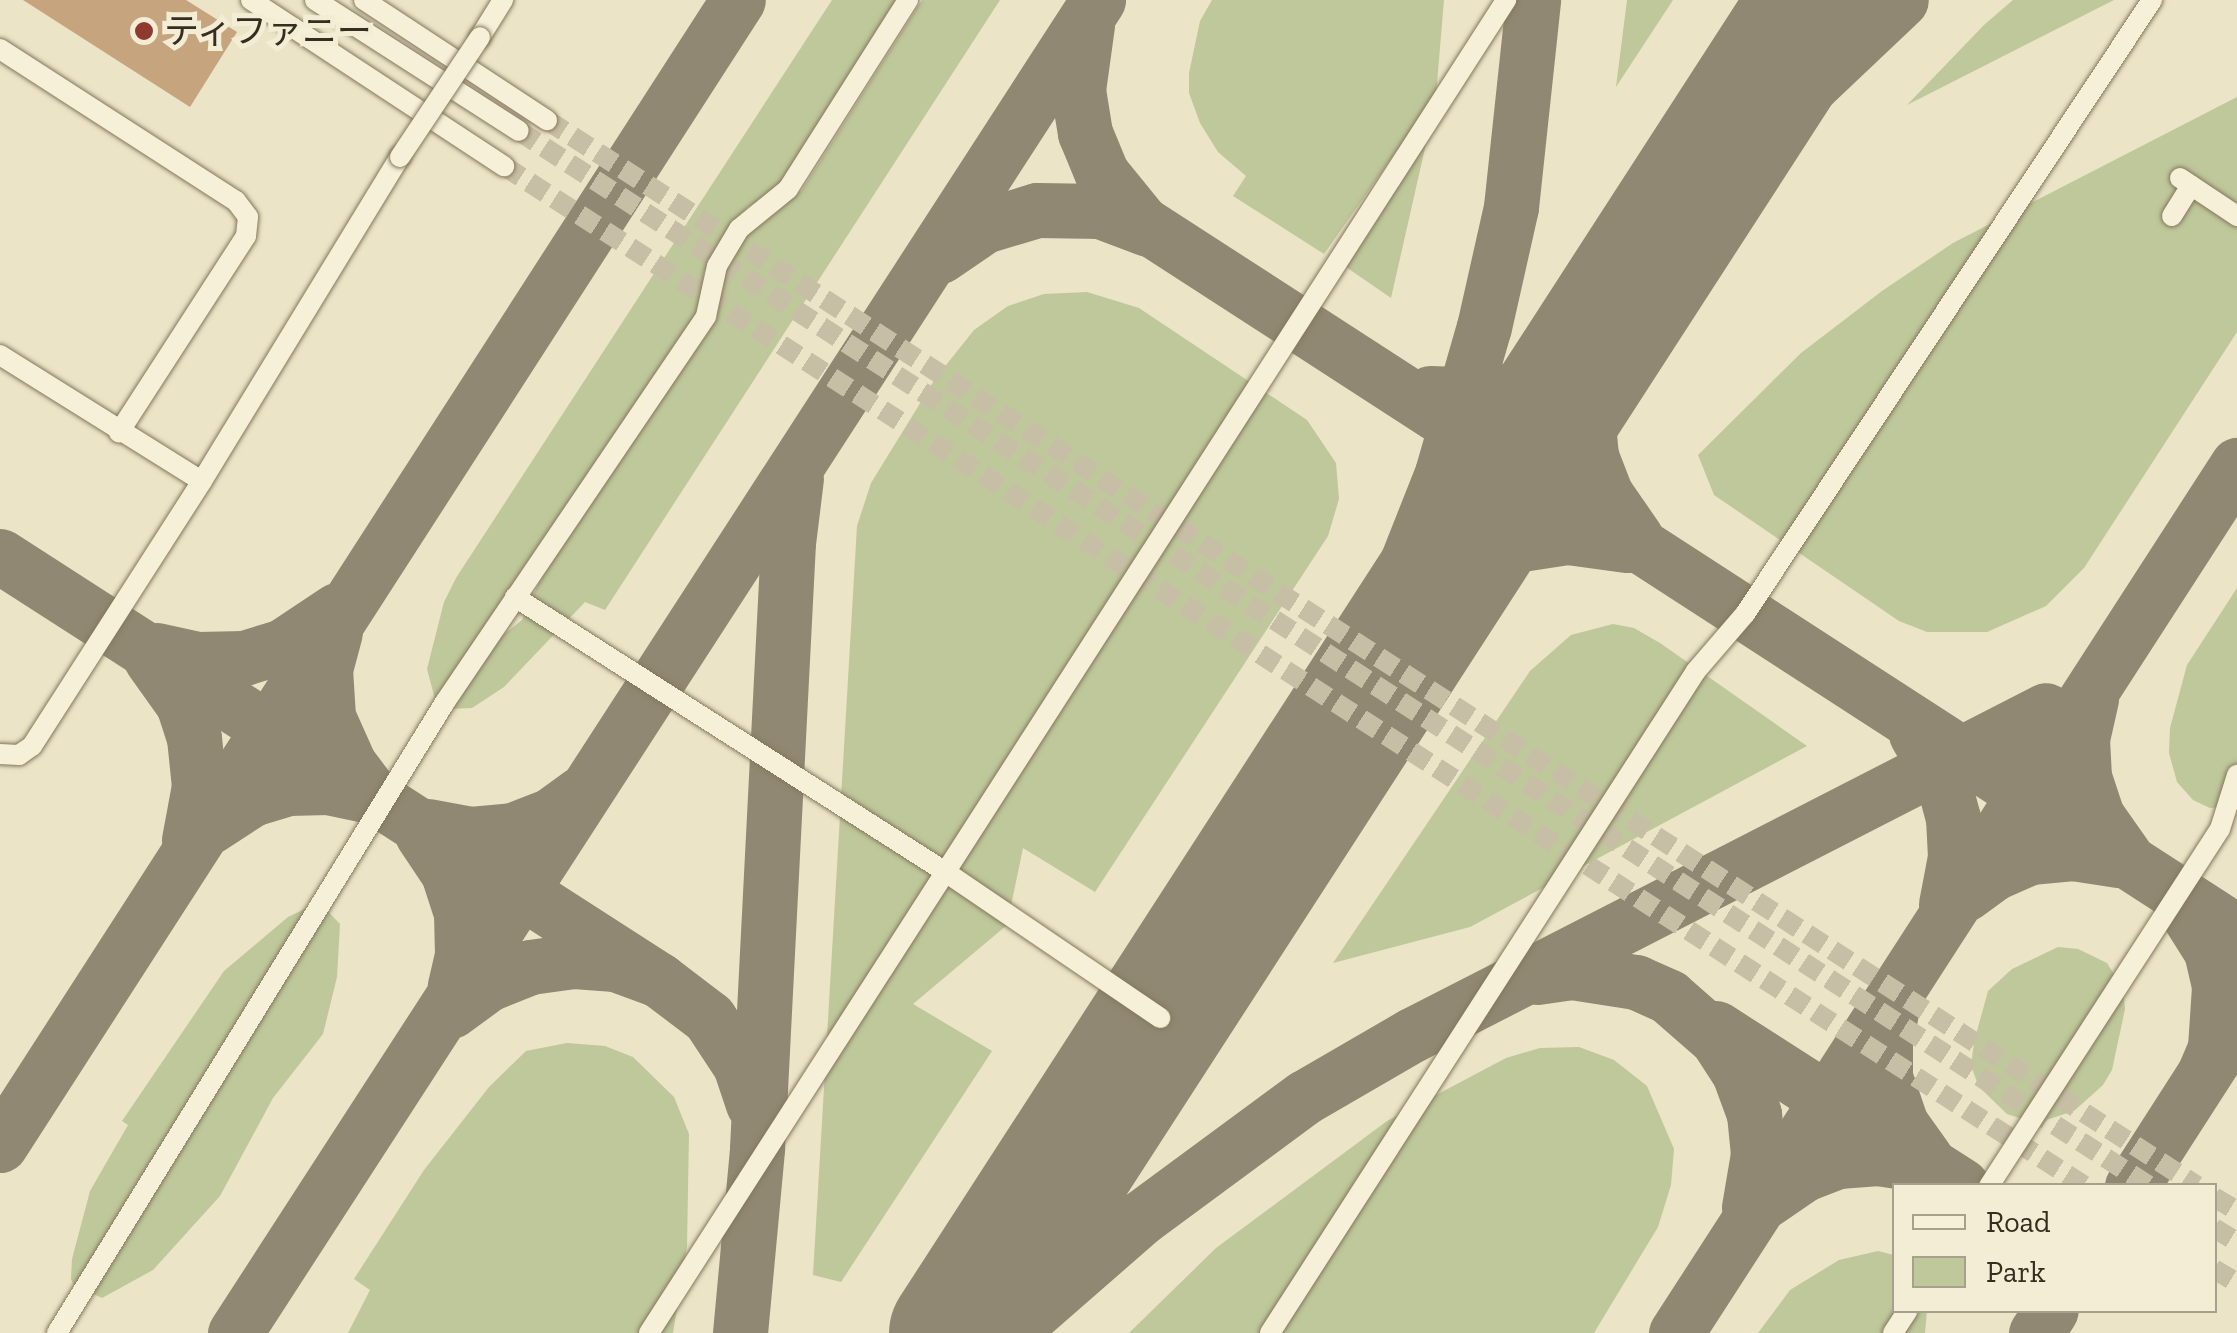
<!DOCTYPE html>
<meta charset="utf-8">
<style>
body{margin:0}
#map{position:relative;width:2237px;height:1333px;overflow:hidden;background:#ebe4c6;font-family:"Zilla Slab","Noto Sans JP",serif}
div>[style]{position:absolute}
.green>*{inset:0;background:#bec89a}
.taxiway>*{height:55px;margin:-27.5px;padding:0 27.5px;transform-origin:27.5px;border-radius:27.5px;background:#908872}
.runway>*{height:135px;margin:-67.5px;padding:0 67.5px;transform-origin:67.5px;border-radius:67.5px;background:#908872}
.building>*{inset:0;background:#c6a47e}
.minor-tunnel>*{height:20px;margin-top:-10px;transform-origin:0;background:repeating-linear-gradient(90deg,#c7bfa5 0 20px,transparent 0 30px)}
.roads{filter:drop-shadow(0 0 2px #85765d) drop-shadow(0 0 2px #85765d)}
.minor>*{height:20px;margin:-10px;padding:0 10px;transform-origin:10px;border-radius:10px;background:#f6f0d8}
.bridges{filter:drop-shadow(0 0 2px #85765d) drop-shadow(0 0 2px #85765d)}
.minor-bridge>*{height:20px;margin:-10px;padding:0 10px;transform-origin:10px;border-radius:10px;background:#f6f0d8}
.dots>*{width:28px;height:28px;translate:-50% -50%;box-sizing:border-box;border:5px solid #f3edd5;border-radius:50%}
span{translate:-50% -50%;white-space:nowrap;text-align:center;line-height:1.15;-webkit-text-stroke:10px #f3edd5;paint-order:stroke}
.poi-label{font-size:35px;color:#362d1f}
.left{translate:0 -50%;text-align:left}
.legend{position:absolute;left:1892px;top:1183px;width:325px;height:130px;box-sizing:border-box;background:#f3edd5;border:2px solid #a7a08c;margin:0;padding:12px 18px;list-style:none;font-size:30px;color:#362d1f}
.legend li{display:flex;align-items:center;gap:20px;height:50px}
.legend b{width:50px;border:2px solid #a7a08c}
</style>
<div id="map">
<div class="green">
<div style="clip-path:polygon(832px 0,900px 0,780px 187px,748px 207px,730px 225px,704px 272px,698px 316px,436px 703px,427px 669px,444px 602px,456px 578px)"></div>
<div style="clip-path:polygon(922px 0,1000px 0,605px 610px,585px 602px,504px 687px,472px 708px,448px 709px,489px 646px,522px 620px,554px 550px,717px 316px,716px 303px,729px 262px,757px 222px,777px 212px,802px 190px)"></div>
<div style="clip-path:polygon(1212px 0,1444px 0,1436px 95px,1324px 254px,1233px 196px,1246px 176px,1218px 152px,1200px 123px,1189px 93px,1189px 73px,1200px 21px)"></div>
<div style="clip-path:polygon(1627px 0,1673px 0,1616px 87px)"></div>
<div style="clip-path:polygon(2013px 0,2114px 0,1907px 105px,1984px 25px)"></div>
<div style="clip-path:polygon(2237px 97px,2237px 332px,2084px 568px,2046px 606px,1987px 632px,1927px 632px,1899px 621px,1714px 495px,1698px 455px,1801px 353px,1882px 291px,1953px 243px)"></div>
<div style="clip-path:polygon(1428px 135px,1391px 298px,1346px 267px)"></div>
<div style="clip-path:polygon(1087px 292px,1139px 308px,1307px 420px,1336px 463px,1339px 499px,1328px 536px,1095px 892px,1023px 848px,1007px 925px,913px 1004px,992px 1051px,841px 1282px,813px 1275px,857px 526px,871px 483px,935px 379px,974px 330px,1008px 306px,1044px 294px)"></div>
<div style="clip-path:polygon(2237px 588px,2237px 806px,2210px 808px,2193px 800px,2177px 782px,2169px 753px,2170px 728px,2187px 665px)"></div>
<div style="clip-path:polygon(1613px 624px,1634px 628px,1660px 643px,1807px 746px,1470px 927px,1333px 963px,1530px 671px,1571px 635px)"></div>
<div style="clip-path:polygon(319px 902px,340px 924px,337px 977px,323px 1034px,273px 1098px,220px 1196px,153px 1270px,102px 1298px,85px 1290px,77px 1292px,71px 1279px,72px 1259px,90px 1191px,128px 1125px,122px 1121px,224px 971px,288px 917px)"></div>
<div style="clip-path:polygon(2058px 947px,2078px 949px,2107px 963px,2123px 989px,2125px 1009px,2112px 1070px,2103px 1085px,2074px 1111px,2043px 1121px,2025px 1120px,2007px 1114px,1979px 1087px,1971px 1066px,1974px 1042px,1988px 991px,2012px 969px)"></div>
<div style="clip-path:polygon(567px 1043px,605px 1046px,633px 1057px,674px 1097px,689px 1134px,687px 1246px,673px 1333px,348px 1333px,370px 1290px,354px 1279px,424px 1170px,489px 1087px,526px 1051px)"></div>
<div style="clip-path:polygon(1579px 1047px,1614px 1060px,1647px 1086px,1674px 1149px,1671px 1185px,1658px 1227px,1594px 1333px,1129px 1333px,1216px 1248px,1387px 1121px,1506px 1058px,1540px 1048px)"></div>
<div style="clip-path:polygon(1878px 1251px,1894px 1255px,1894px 1310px,1927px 1311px,1925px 1333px,1758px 1333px,1790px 1290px,1839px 1260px)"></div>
</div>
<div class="taxiway">
<div style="left:1087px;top:25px;width:66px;rotate:97.9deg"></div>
<div style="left:1078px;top:90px;width:44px;rotate:80.8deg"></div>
<div style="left:1085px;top:133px;width:44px;rotate:67.5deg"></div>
<div style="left:1102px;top:174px;width:63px;rotate:50.8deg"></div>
<div style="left:1142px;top:223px;width:1304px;rotate:32.92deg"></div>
<div style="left:1748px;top:109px;width:123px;rotate:-62.8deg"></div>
<div style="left:940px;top:256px;width:53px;rotate:-34.3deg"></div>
<div style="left:984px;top:226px;width:55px;rotate:-16.8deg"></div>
<div style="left:1037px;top:210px;width:63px;rotate:0.9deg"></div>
<div style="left:1100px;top:211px;width:51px;rotate:20.6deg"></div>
<div style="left:1595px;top:353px;width:63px;rotate:97.4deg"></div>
<div style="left:1587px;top:415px;width:41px;rotate:84.4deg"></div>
<div style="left:1591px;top:456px;width:40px;rotate:69deg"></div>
<div style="left:1605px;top:493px;width:55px;rotate:55.4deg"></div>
<div style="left:1430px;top:393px;width:55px;rotate:2.1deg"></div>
<div style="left:1485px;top:395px;width:37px;rotate:-11deg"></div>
<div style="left:1521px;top:388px;width:41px;rotate:-27.8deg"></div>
<div style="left:1557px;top:369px;width:36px;rotate:-39deg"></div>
<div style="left:1555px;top:406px;width:270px;rotate:-53.4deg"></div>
<div style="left:1716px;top:189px;width:135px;rotate:-47.7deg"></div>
<div style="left:1807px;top:89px;width:129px;rotate:-43.4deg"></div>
<div style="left:0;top:556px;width:784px;rotate:32.76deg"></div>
<div style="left:1432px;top:598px;width:65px;rotate:-38.1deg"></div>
<div style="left:1483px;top:558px;width:29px;rotate:-25deg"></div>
<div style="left:1509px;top:546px;width:60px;rotate:-8.7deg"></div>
<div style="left:1568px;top:537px;width:59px;rotate:7.9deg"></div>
<div style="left:335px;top:632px;width:38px;rotate:105deg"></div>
<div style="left:325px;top:669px;width:48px;rotate:86.4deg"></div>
<div style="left:328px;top:717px;width:51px;rotate:65.9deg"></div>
<div style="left:349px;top:764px;width:31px;rotate:53deg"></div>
<div style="left:157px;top:650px;width:42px;rotate:12.4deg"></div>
<div style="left:198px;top:659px;width:46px;rotate:-1.2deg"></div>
<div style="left:244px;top:658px;width:41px;rotate:-17.1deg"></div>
<div style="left:283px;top:646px;width:65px;rotate:-33.7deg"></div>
<div style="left:151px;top:659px;width:55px;rotate:54.6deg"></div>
<div style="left:183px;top:704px;width:36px;rotate:72deg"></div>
<div style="left:194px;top:738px;width:48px;rotate:84.1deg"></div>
<div style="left:199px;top:786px;width:55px;rotate:100.5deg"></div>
<div style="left:2091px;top:699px;width:41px;rotate:102.7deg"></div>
<div style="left:2082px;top:739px;width:38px;rotate:87deg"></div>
<div style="left:2084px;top:777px;width:41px;rotate:71.6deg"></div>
<div style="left:2097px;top:816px;width:49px;rotate:55deg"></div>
<div style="left:1916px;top:734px;width:54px;rotate:60.1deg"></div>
<div style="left:1943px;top:781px;width:38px;rotate:75deg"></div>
<div style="left:1953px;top:818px;width:39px;rotate:87deg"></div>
<div style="left:1955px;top:857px;width:48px;rotate:100.8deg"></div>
<div style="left:428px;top:826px;width:44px;rotate:10.5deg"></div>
<div style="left:471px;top:834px;width:42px;rotate:-5.4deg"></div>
<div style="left:513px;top:830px;width:41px;rotate:-21.5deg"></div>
<div style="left:551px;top:815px;width:37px;rotate:-36deg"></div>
<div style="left:209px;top:827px;width:51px;rotate:-33.1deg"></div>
<div style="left:252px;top:799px;width:38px;rotate:-17deg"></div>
<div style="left:288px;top:788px;width:40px;rotate:-1.4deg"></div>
<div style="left:328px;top:787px;width:34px;rotate:12deg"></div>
<div style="left:422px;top:834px;width:47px;rotate:56.3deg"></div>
<div style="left:448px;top:873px;width:42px;rotate:72deg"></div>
<div style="left:461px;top:913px;width:42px;rotate:88.6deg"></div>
<div style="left:462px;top:955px;width:32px;rotate:103deg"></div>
<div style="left:1265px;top:856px;width:243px;rotate:-62.8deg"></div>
<div style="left:1376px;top:640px;width:180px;rotate:-68.4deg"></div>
<div style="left:1442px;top:473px;width:152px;rotate:-74deg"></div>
<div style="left:1484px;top:327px;width:123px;rotate:-77.3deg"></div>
<div style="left:1511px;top:207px;width:208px;rotate:-83.9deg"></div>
<div style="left:1965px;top:894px;width:36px;rotate:-36deg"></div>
<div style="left:1994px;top:873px;width:39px;rotate:-24deg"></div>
<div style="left:2030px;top:857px;width:43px;rotate:-5.3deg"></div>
<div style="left:2073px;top:853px;width:46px;rotate:8.8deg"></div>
<div style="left:2177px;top:897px;width:64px;rotate:57.8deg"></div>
<div style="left:2211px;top:951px;width:37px;rotate:77deg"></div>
<div style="left:2219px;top:987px;width:61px;rotate:93.8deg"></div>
<div style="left:2215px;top:1048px;width:25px;rotate:113deg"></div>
<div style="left:1537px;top:977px;width:35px;rotate:-8deg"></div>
<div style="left:1572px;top:972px;width:65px;rotate:8.9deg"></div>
<div style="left:1636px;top:982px;width:36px;rotate:24deg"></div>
<div style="left:1669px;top:997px;width:64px;rotate:41.2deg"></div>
<div style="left:1717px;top:1039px;width:40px;rotate:57.1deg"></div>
<div style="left:1739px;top:1073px;width:44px;rotate:69.9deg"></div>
<div style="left:1754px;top:1114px;width:40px;rotate:84.3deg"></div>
<div style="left:1758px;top:1154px;width:54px;rotate:99.6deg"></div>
<div style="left:1892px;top:1007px;width:36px;rotate:101deg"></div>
<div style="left:1885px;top:1042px;width:35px;rotate:90deg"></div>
<div style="left:1885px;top:1077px;width:50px;rotate:71.2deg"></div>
<div style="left:1901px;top:1124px;width:43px;rotate:54.5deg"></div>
<div style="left:451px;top:1011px;width:46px;rotate:-36.1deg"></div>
<div style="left:488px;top:984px;width:45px;rotate:-22deg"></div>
<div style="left:530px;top:967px;width:44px;rotate:-7.8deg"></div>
<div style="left:574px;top:961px;width:41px;rotate:4.2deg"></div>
<div style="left:615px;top:964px;width:47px;rotate:20deg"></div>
<div style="left:659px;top:980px;width:63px;rotate:37.2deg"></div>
<div style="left:709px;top:1018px;width:56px;rotate:56.6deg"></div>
<div style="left:740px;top:1065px;width:41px;rotate:71.6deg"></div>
<div style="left:1716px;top:1028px;width:292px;rotate:32.7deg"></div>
<div style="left:0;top:1145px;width:1362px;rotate:-57.2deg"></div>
<div style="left:2132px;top:1186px;width:172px;rotate:-57.3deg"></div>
<div style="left:1766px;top:1200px;width:46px;rotate:-34.4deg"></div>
<div style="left:1804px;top:1174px;width:36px;rotate:-21deg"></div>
<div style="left:1838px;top:1161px;width:40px;rotate:-4.3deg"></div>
<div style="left:1878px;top:1158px;width:46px;rotate:8.8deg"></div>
<div style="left:235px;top:1333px;width:1588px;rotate:-57.08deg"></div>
<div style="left:740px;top:1333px;width:186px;rotate:-84.7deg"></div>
<div style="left:757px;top:1148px;width:606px;rotate:-87.07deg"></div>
<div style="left:788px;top:543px;width:65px;rotate:-83deg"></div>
<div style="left:1009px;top:1333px;width:176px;rotate:-41.1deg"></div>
<div style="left:1142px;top:1217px;width:202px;rotate:-36.4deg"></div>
<div style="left:1305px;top:1097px;width:124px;rotate:-30.1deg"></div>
<div style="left:1412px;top:1035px;width:712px;rotate:-27.14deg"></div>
<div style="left:1676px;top:1333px;width:1034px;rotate:-57.12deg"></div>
<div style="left:2036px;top:1333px;width:27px;rotate:-57deg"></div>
</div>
<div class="runway">
<div style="left:956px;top:1333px;width:1587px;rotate:-57.11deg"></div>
</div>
<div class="building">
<div style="clip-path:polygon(23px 0,186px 0,237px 32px,190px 107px)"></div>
</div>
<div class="minor-tunnel">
<div style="left:547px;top:120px;width:1964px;rotate:32.86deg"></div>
<div style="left:519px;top:131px;width:1942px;rotate:32.91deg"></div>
<div style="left:504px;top:166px;width:1881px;rotate:32.83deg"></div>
<div style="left:2214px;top:1197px;width:27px;rotate:31deg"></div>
<div style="left:2214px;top:1228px;width:27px;rotate:31deg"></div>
<div style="left:2214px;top:1269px;width:27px;rotate:31deg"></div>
</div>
<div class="roads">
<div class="minor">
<div style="left:251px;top:0;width:303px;rotate:33.3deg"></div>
<div style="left:315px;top:0;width:242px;rotate:32.7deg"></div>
<div style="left:364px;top:0;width:219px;rotate:33.3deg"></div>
<div style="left:480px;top:37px;width:44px;rotate:-58.1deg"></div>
<div style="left:0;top:49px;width:281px;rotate:32.8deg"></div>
<div style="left:236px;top:201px;width:20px;rotate:53deg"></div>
<div style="left:248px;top:217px;width:19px;rotate:96deg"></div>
<div style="left:246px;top:236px;width:234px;rotate:122.9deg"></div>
<div style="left:2180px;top:178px;width:69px;rotate:33.7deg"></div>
<div style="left:2172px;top:216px;width:36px;rotate:-58deg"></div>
<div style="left:0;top:355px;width:238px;rotate:32deg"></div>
<div style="left:515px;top:597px;width:513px;rotate:32.57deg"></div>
<div style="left:947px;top:873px;width:258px;rotate:34.2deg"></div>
<div style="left:0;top:754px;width:19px;rotate:3deg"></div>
<div style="left:19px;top:755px;width:16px;rotate:-35deg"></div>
<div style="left:32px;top:746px;width:315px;rotate:-57.3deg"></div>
<div style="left:202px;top:481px;width:380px;rotate:-58.6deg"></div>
<div style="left:1989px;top:1186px;width:425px;rotate:-57.1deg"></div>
<div style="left:2220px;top:829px;width:57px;rotate:-72.5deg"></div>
<div style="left:57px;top:1333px;width:741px;rotate:-58.41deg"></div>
<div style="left:445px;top:702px;width:466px;rotate:-55.9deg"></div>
<div style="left:706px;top:316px;width:51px;rotate:-77.6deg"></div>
<div style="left:717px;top:266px;width:43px;rotate:-59.3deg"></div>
<div style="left:739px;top:229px;width:63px;rotate:-39.2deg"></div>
<div style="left:788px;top:189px;width:224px;rotate:-57.6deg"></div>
<div style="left:649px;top:1333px;width:1585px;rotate:-57.26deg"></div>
<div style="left:1270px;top:1333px;width:787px;rotate:-57.24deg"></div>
<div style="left:1696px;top:671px;width:75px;rotate:-49.3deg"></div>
<div style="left:1745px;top:614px;width:737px;rotate:-56.46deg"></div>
<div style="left:1893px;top:1333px;width:27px;rotate:-57deg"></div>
</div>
</div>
<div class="bridges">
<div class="minor-bridge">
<div style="left:400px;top:157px;width:144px;rotate:-56.3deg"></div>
</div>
</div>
<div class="dots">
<div style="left:144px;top:31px;background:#8f3a31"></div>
</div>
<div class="poi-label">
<span class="left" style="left:164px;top:31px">ティファニー</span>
</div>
<ul class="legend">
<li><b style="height:12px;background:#f6f0d8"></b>Road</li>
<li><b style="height:28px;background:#bec89a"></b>Park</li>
</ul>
</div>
